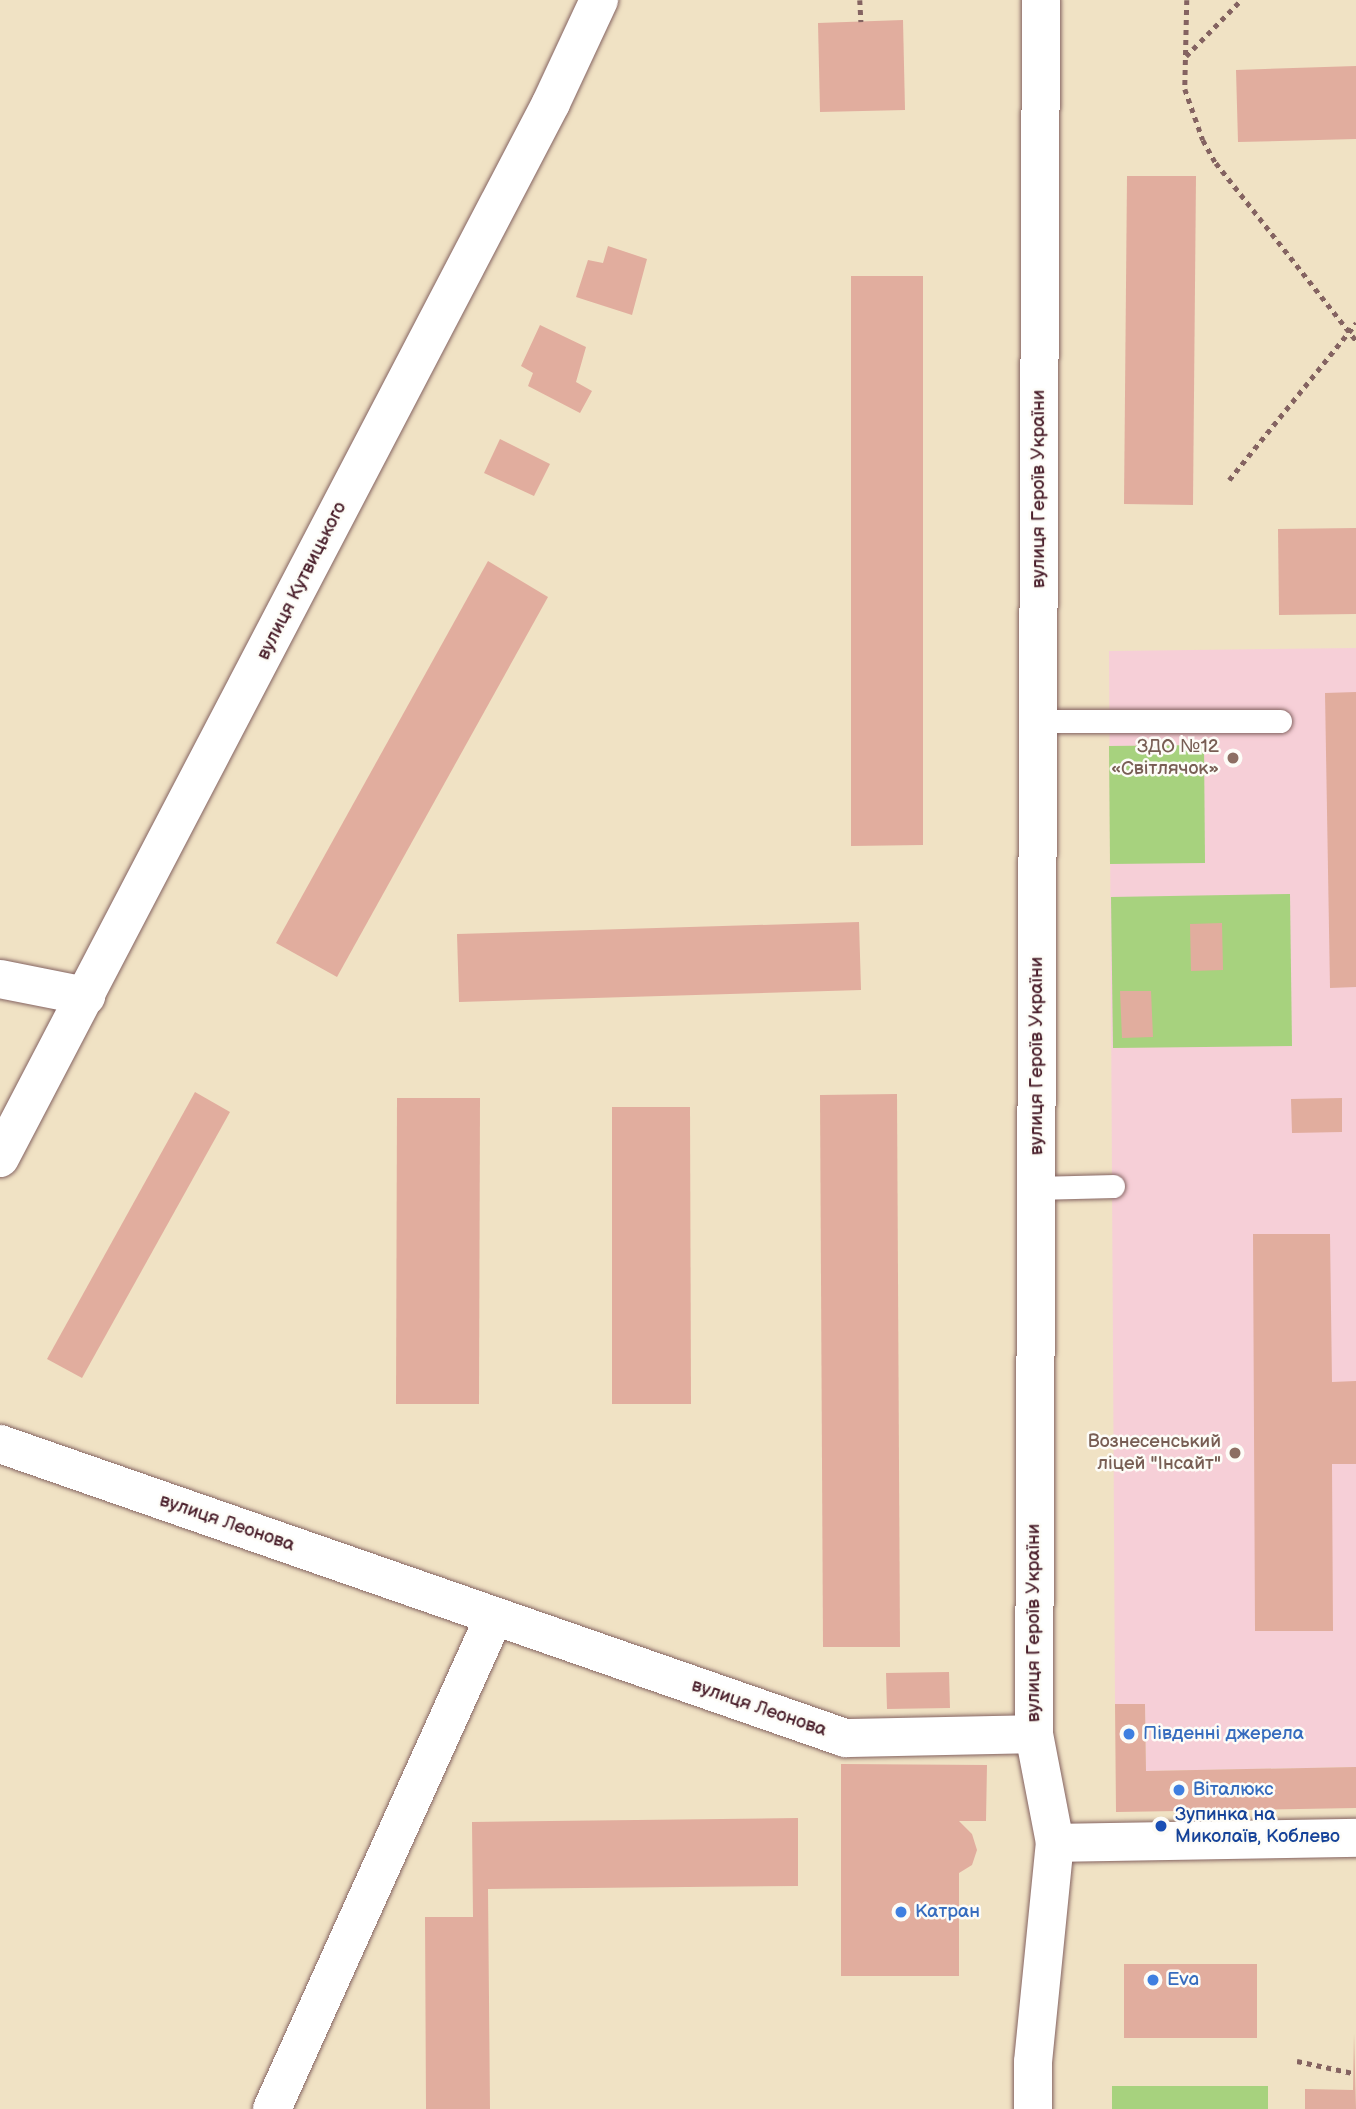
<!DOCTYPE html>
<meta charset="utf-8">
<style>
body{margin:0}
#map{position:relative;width:1356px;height:2109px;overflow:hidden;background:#f0e2c4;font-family:"Balsamiq Sans",sans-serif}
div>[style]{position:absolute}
.built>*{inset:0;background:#f6cfd7}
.green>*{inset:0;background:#a7d27e}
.building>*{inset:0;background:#e1ad9e}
.path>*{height:4.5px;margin-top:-2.25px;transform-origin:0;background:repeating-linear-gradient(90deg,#846361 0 5px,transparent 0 10px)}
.roads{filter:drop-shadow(0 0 2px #846361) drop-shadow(0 0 2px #846361)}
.service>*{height:23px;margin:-11.5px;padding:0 11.5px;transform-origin:11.5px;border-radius:11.5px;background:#fff}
.minor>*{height:38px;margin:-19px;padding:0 19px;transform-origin:19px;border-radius:19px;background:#fff}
.tertiary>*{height:38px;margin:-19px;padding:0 19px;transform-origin:19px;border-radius:19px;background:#fff}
.dots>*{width:19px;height:19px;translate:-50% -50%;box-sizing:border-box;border:4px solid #fdfcf7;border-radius:50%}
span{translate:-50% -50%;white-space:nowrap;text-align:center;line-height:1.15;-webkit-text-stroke:5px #fdfcf7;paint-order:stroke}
.street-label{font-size:19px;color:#4a1f2b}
.education-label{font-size:19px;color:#785e54}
.right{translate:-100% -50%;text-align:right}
.shop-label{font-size:19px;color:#366cbe}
.left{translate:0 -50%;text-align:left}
.transit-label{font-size:19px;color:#164399}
</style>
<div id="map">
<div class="built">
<div style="clip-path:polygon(1356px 648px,1356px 1767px,1146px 1771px,1145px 1704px,1115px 1704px,1109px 651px)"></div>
</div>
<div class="green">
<div style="clip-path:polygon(1204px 745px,1205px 863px,1110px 864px,1109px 746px)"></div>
<div style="clip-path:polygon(1290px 894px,1292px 1046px,1113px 1048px,1111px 897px)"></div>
<div style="clip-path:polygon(1112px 2086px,1268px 2086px,1268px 2109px,1112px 2109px)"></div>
</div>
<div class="building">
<div style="clip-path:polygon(903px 20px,905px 110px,820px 112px,818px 23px)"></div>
<div style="clip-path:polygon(1356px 66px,1356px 139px,1238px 142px,1236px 70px)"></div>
<div style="clip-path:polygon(1127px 176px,1196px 176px,1193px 505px,1124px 504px)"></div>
<div style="clip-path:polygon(608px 246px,647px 259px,632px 315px,576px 297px,588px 260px,603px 263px)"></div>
<div style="clip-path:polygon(851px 276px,923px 276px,923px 845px,851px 846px)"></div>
<div style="clip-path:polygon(540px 325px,586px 347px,576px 382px,592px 391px,580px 413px,528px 386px,533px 373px,521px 366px)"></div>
<div style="clip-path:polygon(500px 439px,550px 464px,534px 496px,484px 473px)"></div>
<div style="clip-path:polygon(1356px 528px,1356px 614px,1279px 615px,1278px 529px)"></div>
<div style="clip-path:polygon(488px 561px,548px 597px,337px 977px,276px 943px)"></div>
<div style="clip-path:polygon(1356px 692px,1356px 987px,1330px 988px,1325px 693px)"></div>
<div style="clip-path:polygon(859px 922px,861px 990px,459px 1002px,457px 934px)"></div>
<div style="clip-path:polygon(1222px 923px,1223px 970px,1191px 971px,1190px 924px)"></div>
<div style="clip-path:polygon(1120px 991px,1151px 991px,1153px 1037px,1122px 1038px)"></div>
<div style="clip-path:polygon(195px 1092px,230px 1112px,82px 1378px,47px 1359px)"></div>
<div style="clip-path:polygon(897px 1094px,900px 1647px,823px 1647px,820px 1095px)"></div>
<div style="clip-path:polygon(397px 1098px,480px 1098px,479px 1404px,396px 1404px)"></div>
<div style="clip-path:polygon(1342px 1098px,1342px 1132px,1292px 1133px,1291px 1099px)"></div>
<div style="clip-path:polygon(612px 1107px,690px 1107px,691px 1404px,612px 1404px)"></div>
<div style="clip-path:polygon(1253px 1234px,1330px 1234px,1332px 1382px,1356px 1381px,1356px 1464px,1332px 1464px,1333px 1631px,1255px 1631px)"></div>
<div style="clip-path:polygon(949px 1672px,950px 1708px,887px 1709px,886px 1673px)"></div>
<div style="clip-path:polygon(1115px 1704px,1145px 1704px,1146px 1771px,1356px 1767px,1356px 1808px,1116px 1812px)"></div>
<div style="clip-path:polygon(841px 1764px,987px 1765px,986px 1821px,959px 1821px,972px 1834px,977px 1850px,972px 1865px,959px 1873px,959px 1976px,841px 1976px)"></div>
<div style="clip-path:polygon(798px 1818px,798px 1886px,488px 1889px,490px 2109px,426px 2109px,425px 1917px,473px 1917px,472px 1822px)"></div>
<div style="clip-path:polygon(1124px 1964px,1257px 1964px,1257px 2038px,1124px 2038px)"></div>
<div style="clip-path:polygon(1354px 2033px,1356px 2109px,1305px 2109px,1305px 2089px,1353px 2090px)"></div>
</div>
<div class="path">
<div style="left:860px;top:0;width:22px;rotate:87deg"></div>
<div style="left:1187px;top:0;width:89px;rotate:91.3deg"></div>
<div style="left:1185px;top:89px;width:54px;rotate:70.6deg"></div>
<div style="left:1203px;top:140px;width:26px;rotate:61deg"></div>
<div style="left:1216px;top:163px;width:226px;rotate:51.7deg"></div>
<div style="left:1186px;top:56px;width:78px;rotate:-45.5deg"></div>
<div style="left:1229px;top:480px;width:202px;rotate:-51deg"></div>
<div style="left:1297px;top:2061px;width:57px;rotate:12.1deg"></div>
</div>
<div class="roads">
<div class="service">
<div style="left:1039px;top:721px;width:241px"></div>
<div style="left:1036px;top:1188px;width:77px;rotate:-1.5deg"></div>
</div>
<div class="minor">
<div style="left:0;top:979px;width:88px;rotate:11.2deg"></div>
<div style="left:0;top:1444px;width:895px;rotate:19.18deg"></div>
<div style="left:845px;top:1738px;width:189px;rotate:-1.2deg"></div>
<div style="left:1055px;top:1843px;width:301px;rotate:-1deg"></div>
<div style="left:272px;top:2109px;width:540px;rotate:-65.71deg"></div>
<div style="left:1033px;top:2109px;width:47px;rotate:-90deg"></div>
<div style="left:1033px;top:2062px;width:220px;rotate:-84.3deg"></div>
<div style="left:1055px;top:1843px;width:111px;rotate:-100.9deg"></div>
<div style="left:1034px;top:1734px;width:1734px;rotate:-89.77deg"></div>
</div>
<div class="tertiary">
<div style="left:0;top:1158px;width:1190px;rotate:-62.42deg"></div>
<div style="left:551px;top:103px;width:114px;rotate:-65deg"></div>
</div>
</div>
<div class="dots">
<div style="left:1233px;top:758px;background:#8d6e63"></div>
<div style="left:1235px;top:1453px;background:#8d6e63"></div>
<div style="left:1129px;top:1734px;background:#3f7fe0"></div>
<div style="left:1179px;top:1790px;background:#3f7fe0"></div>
<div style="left:1161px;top:1826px;background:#1a4fb4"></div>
<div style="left:901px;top:1912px;background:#3f7fe0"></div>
<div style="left:1153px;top:1980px;background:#3f7fe0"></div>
</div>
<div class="street-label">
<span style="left:1039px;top:489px;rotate:-90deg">вулиця Героїв України</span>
<span style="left:302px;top:581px;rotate:-63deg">вулиця Кутвицького</span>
<span style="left:1037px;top:1056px;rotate:-90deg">вулиця Героїв України</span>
<span style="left:227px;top:1523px;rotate:19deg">вулиця Леонова</span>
<span style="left:1034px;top:1623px;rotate:-90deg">вулиця Героїв України</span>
<span style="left:759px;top:1708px;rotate:19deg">вулиця Леонова</span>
</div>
<div class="education-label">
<span class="right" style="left:1219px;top:758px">ЗДО №12<br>«Світлячок»</span>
<span class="right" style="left:1221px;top:1453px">Вознесенський<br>ліцей "Інсайт"</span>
</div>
<div class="shop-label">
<span class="left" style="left:1143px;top:1734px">Південні джерела</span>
<span class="left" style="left:1193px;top:1790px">Віталюкс</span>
<span class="left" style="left:915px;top:1912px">Катран</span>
<span class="left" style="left:1167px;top:1980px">Eva</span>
</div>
<div class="transit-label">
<span class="left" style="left:1175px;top:1826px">Зупинка на<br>Миколаїв, Коблево</span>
</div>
</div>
